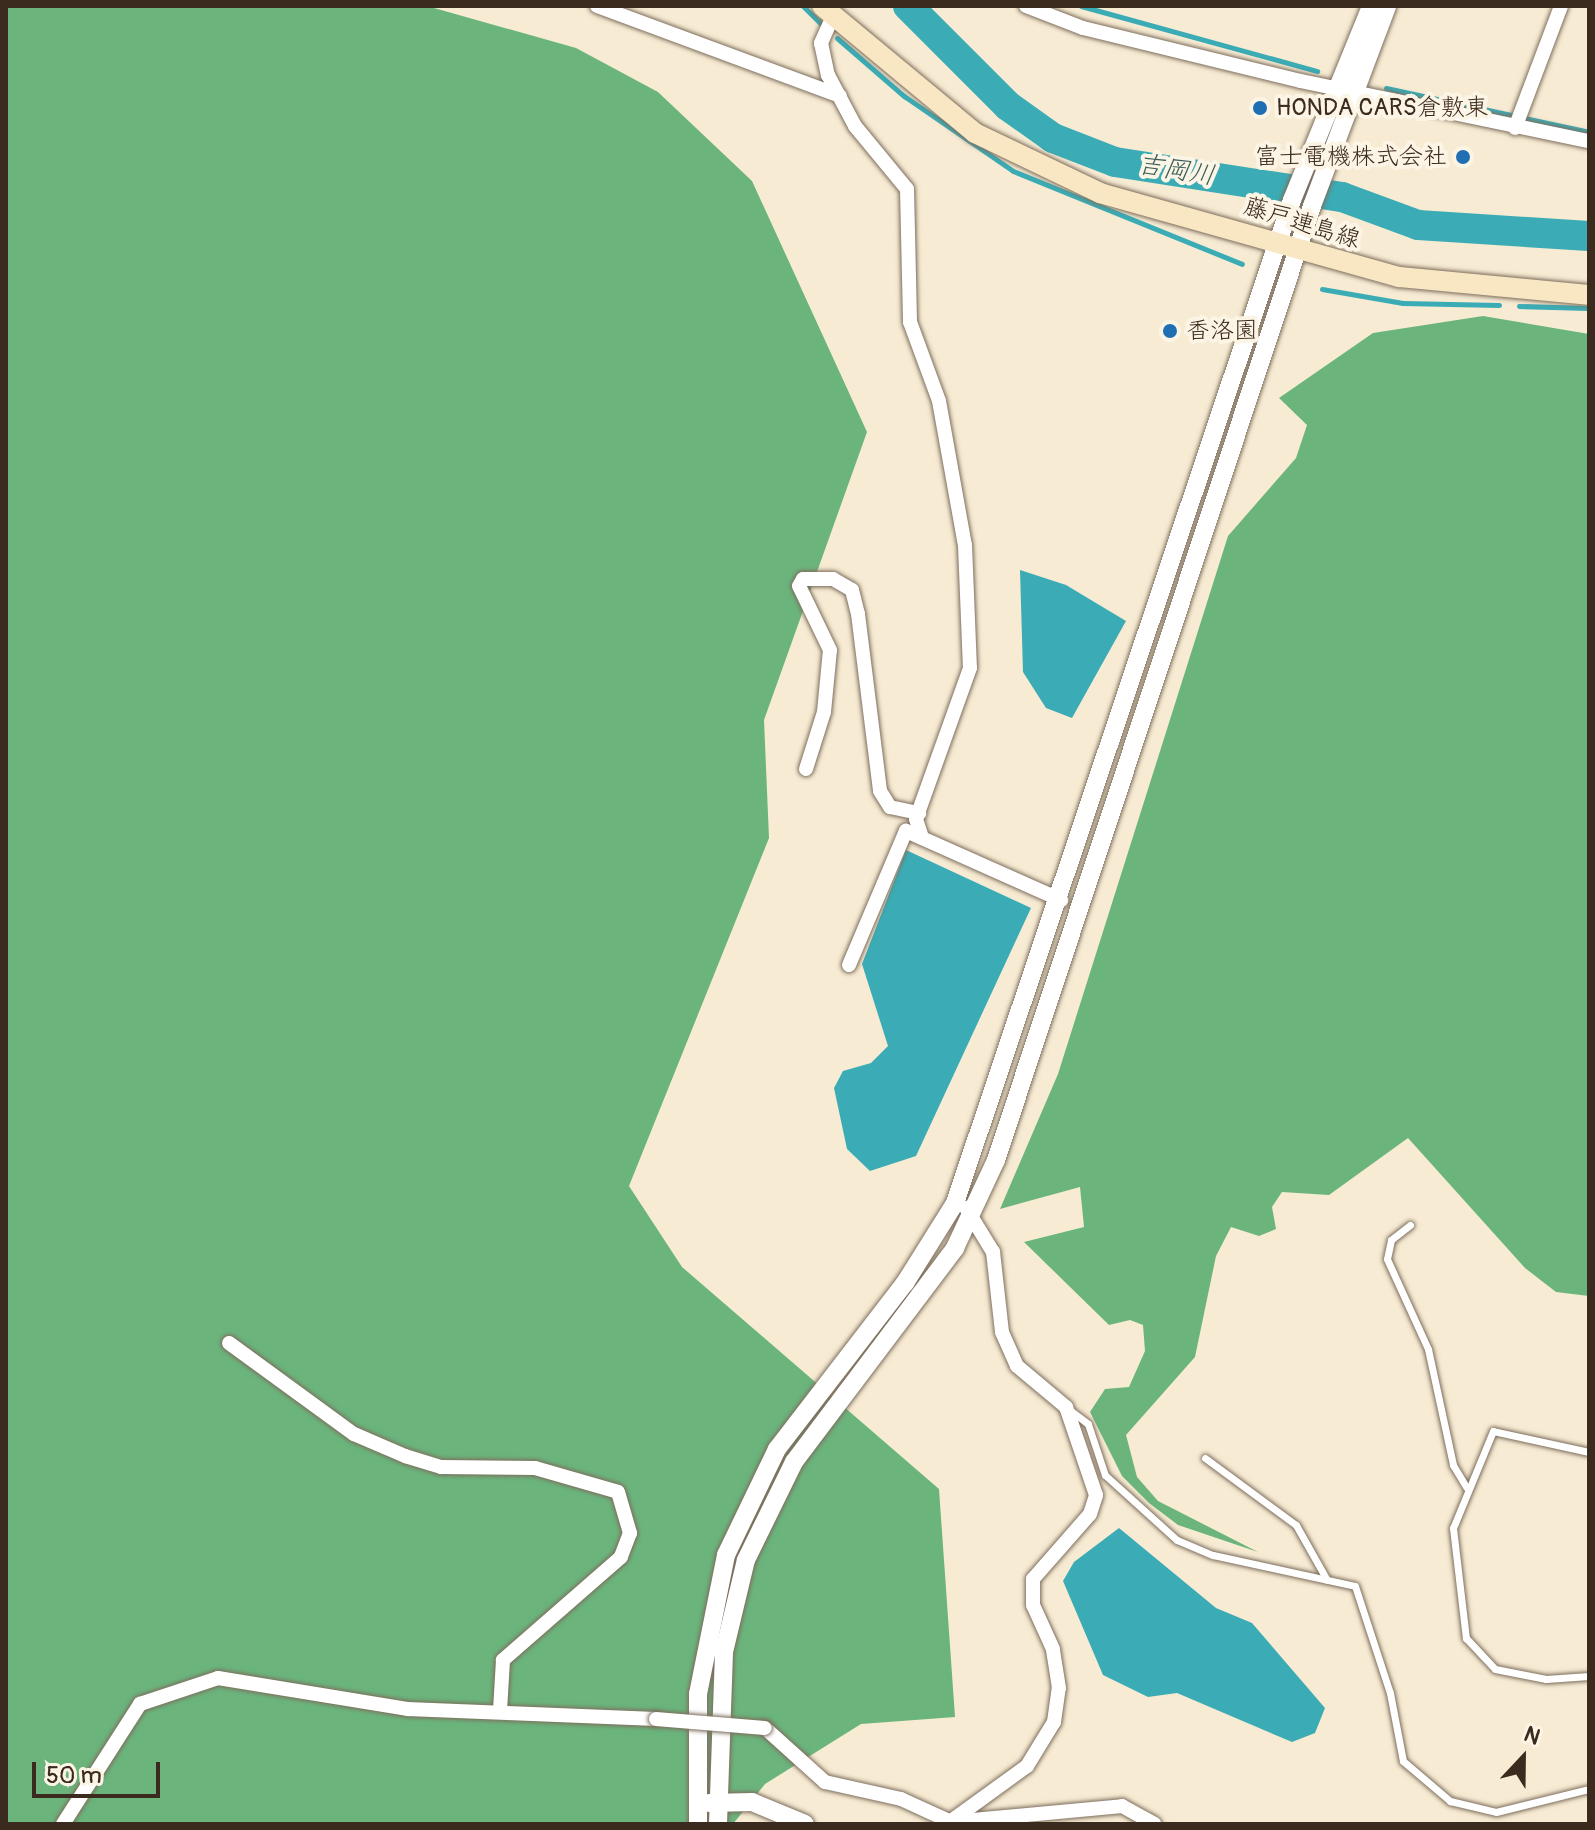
<!DOCTYPE html>
<meta charset="utf-8">
<style>
body{margin:0}
#map{position:relative;width:1595px;height:1830px;overflow:hidden;background:#f7ebd3;font-family:Pangolin,"Klee One",sans-serif}
div>[style]{position:absolute}
.forest>*{inset:0;background:#6bb57d}
.water>*{inset:0;background:#3bacb5}
.stream>*{height:5px;margin:-2.5px;padding:0 2.5px;transform-origin:2.5px;border-radius:2.5px;background:#3bacb5}
.river>*{height:30px;margin:-15px;padding:0 15px;transform-origin:15px;border-radius:15px;background:#3bacb5}
.roads{filter:drop-shadow(0 0 2px #7d6e5d) drop-shadow(0 0 2px #7d6e5d)}
.service>*{height:7px;margin:-3.5px;padding:0 3.5px;transform-origin:3.5px;border-radius:3.5px;background:#fff}
.minor>*{height:14px;margin:-7px;padding:0 7px;transform-origin:7px;border-radius:7px;background:#fff}
.tertiary>*{height:18px;margin:-9px;padding:0 9px;transform-origin:9px;border-radius:9px;background:#fff}
.secondary>*{height:20px;margin:-10px;padding:0 10px;transform-origin:10px;border-radius:10px;background:#f9e7c3}
.bridges{filter:drop-shadow(0 0 2px #7d6e5d) drop-shadow(0 0 2px #7d6e5d)}
.minor-bridge>*{height:14px;margin:-7px;padding:0 7px;transform-origin:7px;border-radius:7px;background:#fff}
.dots>*{width:22px;height:22px;translate:-50% -50%;box-sizing:border-box;border:4px solid #fcf5e5;border-radius:50%}
span{translate:-50% -50%;white-space:nowrap;text-align:center;line-height:1.15;-webkit-text-stroke:8px #fcf5e5;paint-order:stroke}
.poi-label{font-size:24px;color:#3b2a1e}
.left{translate:0 -50%;text-align:left}
.right{translate:-100% -50%;text-align:right}
.street-label{font-size:24px;color:#3b2a1e}
.water-label{font-size:26px;color:#3b5e5a;font-style:italic}
.frame{position:absolute;inset:0;border:8px solid #3b2a1e;pointer-events:none}
.north{position:absolute;left:1483px;top:1718px;width:80px;height:80px;-webkit-text-stroke:6px #fcf5e5;paint-order:stroke;rotate:22deg;font-size:22px;font-weight:700;line-height:32px;text-align:center;color:#3b2a1e}
.north::after{content:'';display:block;margin:auto;width:28px;height:36px;background:#3b2a1e;clip-path:polygon(50% 0,100% 100%,50% 72%,0 100%)}
.scale{position:absolute;left:32px;top:1762px;width:128px;height:36px;box-sizing:border-box;border:4px solid #3b2a1e;border-top:0;padding-left:10px;font-size:24px;line-height:28px;white-space:nowrap;color:#3b2a1e;-webkit-text-stroke:6px #fcf5e5;paint-order:stroke}
</style>
<div id="map">
<div class="forest">
<div style="clip-path:polygon(6px 6px,427px 6px,576px 48px,658px 92px,752px 181px,867px 432px,764px 720px,769px 838px,629px 1186px,682px 1267px,939px 1489px,955px 1717px,861px 1724px,765px 1784px,733px 1824px,6px 1824px)"></div>
<div style="clip-path:polygon(1483px 316px,1589px 334px,1589px 1296px,1556px 1292px,1525px 1268px,1408px 1138px,1329px 1195px,1282px 1192px,1272px 1207px,1276px 1229px,1259px 1236px,1231px 1227px,1216px 1256px,1195px 1357px,1126px 1435px,1137px 1477px,1158px 1501px,1258px 1552px,1178px 1525px,1149px 1503px,1122px 1476px,1090px 1412px,1105px 1389px,1129px 1387px,1145px 1351px,1143px 1325px,1130px 1320px,1109px 1325px,1024px 1242px,1084px 1227px,1080px 1187px,1000px 1209px,1058px 1074px,1228px 536px,1296px 458px,1307px 425px,1279px 398px,1373px 333px)"></div>
</div>
<div class="water">
<div style="clip-path:polygon(1020px 570px,1066px 585px,1126px 621px,1072px 718px,1046px 708px,1023px 672px)"></div>
<div style="clip-path:polygon(906px 850px,1031px 908px,916px 1156px,870px 1171px,847px 1149px,834px 1088px,843px 1071px,871px 1063px,888px 1046px,862px 964px)"></div>
<div style="clip-path:polygon(1119px 1528px,1216px 1608px,1252px 1623px,1325px 1708px,1315px 1733px,1292px 1742px,1177px 1693px,1148px 1697px,1103px 1675px,1063px 1581px,1074px 1562px)"></div>
</div>
<div class="stream">
<div style="left:803px;top:6px;width:27px;rotate:45deg"></div>
<div style="left:1081px;top:6px;width:245px;rotate:15.4deg"></div>
<div style="left:837px;top:38px;width:89px;rotate:40.9deg"></div>
<div style="left:904px;top:96px;width:132px;rotate:34.5deg"></div>
<div style="left:1013px;top:171px;width:247px;rotate:22.1deg"></div>
<div style="left:1386px;top:88px;width:208px;rotate:12.2deg"></div>
<div style="left:1322px;top:289px;width:82px;rotate:9.8deg"></div>
<div style="left:1403px;top:303px;width:96px;rotate:1.2deg"></div>
<div style="left:1519px;top:306px;width:70px;rotate:1.6deg"></div>
</div>
<div class="river">
<div style="left:908px;top:6px;width:141px;rotate:45deg"></div>
<div style="left:1008px;top:106px;width:55px;rotate:35.4deg"></div>
<div style="left:1053px;top:138px;width:66px;rotate:21.2deg"></div>
<div style="left:1115px;top:162px;width:230px;rotate:8.8deg"></div>
<div style="left:1342px;top:197px;width:81px;rotate:20.2deg"></div>
<div style="left:1418px;top:225px;width:171px;rotate:3.7deg"></div>
</div>
<div class="roads">
<div class="service">
<div style="left:1410px;top:1225px;width:24px;rotate:142deg"></div>
<div style="left:1391px;top:1240px;width:19px;rotate:102deg"></div>
<div style="left:1387px;top:1259px;width:99px;rotate:65.5deg"></div>
<div style="left:1428px;top:1349px;width:119px;rotate:77.8deg"></div>
<div style="left:1453px;top:1465px;width:26px;rotate:59deg"></div>
<div style="left:1071px;top:1411px;width:21px;rotate:37deg"></div>
<div style="left:1088px;top:1424px;width:54px;rotate:71.6deg"></div>
<div style="left:1105px;top:1475px;width:97px;rotate:42.1deg"></div>
<div style="left:1177px;top:1540px;width:39px;rotate:23deg"></div>
<div style="left:1213px;top:1555px;width:145px;rotate:12.3deg"></div>
<div style="left:1355px;top:1586px;width:113px;rotate:71.9deg"></div>
<div style="left:1390px;top:1693px;width:69px;rotate:79.2deg"></div>
<div style="left:1403px;top:1761px;width:62px;rotate:40.4deg"></div>
<div style="left:1450px;top:1801px;width:47px;rotate:13.4deg"></div>
<div style="left:1496px;top:1812px;width:96px;rotate:-13.9deg"></div>
<div style="left:1589px;top:1452px;width:98px;rotate:-167.7deg"></div>
<div style="left:1493px;top:1431px;width:105px;rotate:112.4deg"></div>
<div style="left:1453px;top:1528px;width:111px;rotate:83.3deg"></div>
<div style="left:1466px;top:1638px;width:42px;rotate:46.9deg"></div>
<div style="left:1495px;top:1669px;width:52px;rotate:11.1deg"></div>
<div style="left:1546px;top:1679px;width:43px;rotate:-4deg"></div>
<div style="left:1205px;top:1458px;width:113px;rotate:36.4deg"></div>
<div style="left:1296px;top:1525px;width:63px;rotate:60.6deg"></div>
</div>
<div class="minor">
<div style="left:597px;top:6px;width:259px;rotate:20.3deg"></div>
<div style="left:1026px;top:6px;width:61px;rotate:21.1deg"></div>
<div style="left:1083px;top:28px;width:224px;rotate:13.7deg"></div>
<div style="left:1301px;top:81px;width:294px;rotate:11.8deg"></div>
<div style="left:833px;top:16px;width:30px;rotate:114deg"></div>
<div style="left:821px;top:43px;width:33px;rotate:78deg"></div>
<div style="left:828px;top:75px;width:58px;rotate:62.1deg"></div>
<div style="left:855px;top:126px;width:82px;rotate:50.5deg"></div>
<div style="left:907px;top:189px;width:133px;rotate:88.7deg"></div>
<div style="left:910px;top:322px;width:84px;rotate:69.8deg"></div>
<div style="left:939px;top:401px;width:146px;rotate:79.8deg"></div>
<div style="left:965px;top:545px;width:123px;rotate:87.7deg"></div>
<div style="left:970px;top:668px;width:160px;rotate:109.7deg"></div>
<div style="left:916px;top:819px;width:20px;rotate:72deg"></div>
<div style="left:1515px;top:128px;width:130px;rotate:-69.3deg"></div>
<div style="left:806px;top:769px;width:60px;rotate:-72.5deg"></div>
<div style="left:824px;top:712px;width:62px;rotate:-84.5deg"></div>
<div style="left:830px;top:650px;width:71px;rotate:-115.8deg"></div>
<div style="left:799px;top:586px;width:8px;rotate:-60deg"></div>
<div style="left:803px;top:579px;width:30px"></div>
<div style="left:833px;top:579px;width:22px;rotate:30deg"></div>
<div style="left:852px;top:590px;width:25px;rotate:76deg"></div>
<div style="left:858px;top:614px;width:178px;rotate:82.9deg"></div>
<div style="left:880px;top:791px;width:19px;rotate:58deg"></div>
<div style="left:890px;top:807px;width:30px;rotate:12deg"></div>
<div style="left:849px;top:965px;width:146px;rotate:-67deg"></div>
<div style="left:906px;top:831px;width:170px;rotate:24deg"></div>
<div style="left:229px;top:1343px;width:155px;rotate:36.1deg"></div>
<div style="left:354px;top:1434px;width:56px;rotate:23.3deg"></div>
<div style="left:405px;top:1456px;width:38px;rotate:17deg"></div>
<div style="left:441px;top:1467px;width:94px;rotate:0.6deg"></div>
<div style="left:535px;top:1468px;width:86px;rotate:16.1deg"></div>
<div style="left:618px;top:1492px;width:43px;rotate:73.7deg"></div>
<div style="left:630px;top:1533px;width:26px;rotate:111deg"></div>
<div style="left:621px;top:1557px;width:157px;rotate:138.9deg"></div>
<div style="left:503px;top:1660px;width:51px;rotate:93.4deg"></div>
<div style="left:765px;top:1728px;width:81px;rotate:42deg"></div>
<div style="left:825px;top:1782px;width:78px;rotate:12.6deg"></div>
<div style="left:901px;top:1799px;width:55px;rotate:24.7deg"></div>
<div style="left:951px;top:1822px;width:172px;rotate:-5.3deg"></div>
<div style="left:1122px;top:1806px;width:37px;rotate:29deg"></div>
<div style="left:63px;top:1824px;width:143px;rotate:-57.3deg"></div>
<div style="left:140px;top:1704px;width:82px;rotate:-18.4deg"></div>
<div style="left:218px;top:1678px;width:193px;rotate:9.3deg"></div>
<div style="left:408px;top:1709px;width:248px;rotate:2.3deg"></div>
<div style="left:947px;top:1824px;width:99px;rotate:-35.9deg"></div>
<div style="left:1027px;top:1766px;width:52px;rotate:-58.5deg"></div>
<div style="left:1054px;top:1722px;width:34px;rotate:-82deg"></div>
<div style="left:1059px;top:1688px;width:39px;rotate:-99deg"></div>
<div style="left:1053px;top:1649px;width:48px;rotate:-114.4deg"></div>
<div style="left:1033px;top:1605px;width:26px;rotate:-90deg"></div>
<div style="left:1033px;top:1579px;width:86px;rotate:-48.8deg"></div>
<div style="left:1090px;top:1514px;width:20px;rotate:-72deg"></div>
<div style="left:1096px;top:1495px;width:93px;rotate:-108.8deg"></div>
<div style="left:1066px;top:1407px;width:64px;rotate:-140.1deg"></div>
<div style="left:1017px;top:1366px;width:37px;rotate:-114deg"></div>
<div style="left:1002px;top:1332px;width:81px;rotate:-96.4deg"></div>
<div style="left:993px;top:1252px;width:52px;rotate:-121.5deg"></div>
</div>
<div class="tertiary">
<div style="left:709px;top:1803px;width:43px;rotate:-1.3deg"></div>
<div style="left:752px;top:1802px;width:57px;rotate:22.5deg"></div>
<div style="left:698px;top:1824px;width:130px;rotate:-90deg"></div>
<div style="left:698px;top:1694px;width:142px;rotate:-78.6deg"></div>
<div style="left:726px;top:1555px;width:118px;rotate:-64.3deg"></div>
<div style="left:777px;top:1449px;width:210px;rotate:-52.4deg"></div>
<div style="left:905px;top:1283px;width:94px;rotate:-58deg"></div>
<div style="left:955px;top:1203px;width:1058px;rotate:-71.43deg"></div>
<div style="left:1292px;top:200px;width:209px;rotate:-67.8deg"></div>
<div style="left:718px;top:1824px;width:172px;rotate:-88deg"></div>
<div style="left:724px;top:1652px;width:95px;rotate:-76.6deg"></div>
<div style="left:746px;top:1560px;width:109px;rotate:-63.9deg"></div>
<div style="left:794px;top:1462px;width:268px;rotate:-53deg"></div>
<div style="left:955px;top:1248px;width:97px;rotate:-65deg"></div>
<div style="left:996px;top:1160px;width:1005px;rotate:-71.67deg"></div>
<div style="left:1312px;top:206px;width:214px;rotate:-69.4deg"></div>
</div>
<div class="secondary">
<div style="left:822px;top:6px;width:199px;rotate:39.7deg"></div>
<div style="left:975px;top:133px;width:139px;rotate:25.6deg"></div>
<div style="left:1100px;top:193px;width:311px;rotate:15.7deg"></div>
<div style="left:1399px;top:277px;width:191px;rotate:5.4deg"></div>
</div>
</div>
<div class="bridges">
<div class="minor-bridge">
<div style="left:656px;top:1719px;width:109px;rotate:4.7deg"></div>
</div>
</div>
<div class="dots">
<div style="left:1260px;top:108px;background:#1f6fb2"></div>
<div style="left:1463px;top:157px;background:#1f6fb2"></div>
<div style="left:1170px;top:331px;background:#1f6fb2"></div>
</div>
<div class="poi-label">
<span class="left" style="left:1276px;top:108px">HONDA CARS倉敷東</span>
<span class="right" style="left:1447px;top:157px">富士電機株式会社</span>
<span class="left" style="left:1186px;top:331px">香洛園</span>
</div>
<div class="street-label">
<span style="left:1302px;top:223px;rotate:17deg">藤戸連島線</span>
</div>
<div class="water-label">
<span style="left:1176px;top:171px;rotate:9deg">吉岡川</span>
</div>
<div class="frame"></div>
<div class="north">N</div>
<div class="scale">50 m</div>
</div>
